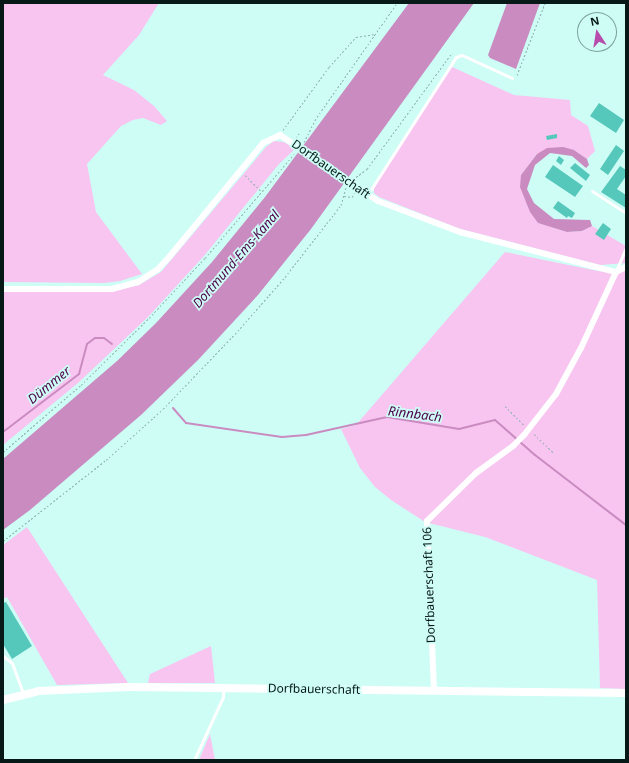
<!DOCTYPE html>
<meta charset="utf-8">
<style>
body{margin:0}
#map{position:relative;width:629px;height:763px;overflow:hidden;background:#cefdf6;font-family:"Noto Sans",sans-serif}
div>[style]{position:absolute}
.green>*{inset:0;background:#f8c5f0}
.water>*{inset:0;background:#ca8bc1}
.stream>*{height:2px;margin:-1px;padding:0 1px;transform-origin:1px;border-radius:1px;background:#ca8bc1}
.building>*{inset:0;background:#56c8bb}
.path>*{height:1px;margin-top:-0.5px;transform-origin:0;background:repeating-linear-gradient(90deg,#8eb3ae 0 2px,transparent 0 4px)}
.lane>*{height:3px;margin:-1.5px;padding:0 1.5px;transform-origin:1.5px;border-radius:1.5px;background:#fff}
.street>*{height:6px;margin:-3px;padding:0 3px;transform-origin:3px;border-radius:3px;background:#fff}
.secondary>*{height:8px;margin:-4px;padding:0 4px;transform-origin:4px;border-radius:4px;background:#fff}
span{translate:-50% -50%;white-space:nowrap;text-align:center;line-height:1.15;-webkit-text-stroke:3.5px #cefdf6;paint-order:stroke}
.street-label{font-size:12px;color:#071917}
.water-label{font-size:13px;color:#4e0049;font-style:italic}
.frame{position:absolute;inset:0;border:4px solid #071917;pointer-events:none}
.north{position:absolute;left:577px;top:12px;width:40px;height:40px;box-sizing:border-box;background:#cefdf6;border:1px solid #7ea29d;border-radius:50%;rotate:348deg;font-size:11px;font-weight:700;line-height:16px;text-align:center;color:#071917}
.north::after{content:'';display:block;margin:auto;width:14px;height:18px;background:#b74cad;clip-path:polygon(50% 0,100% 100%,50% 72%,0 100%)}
</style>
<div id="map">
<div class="green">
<div style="clip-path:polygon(3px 3px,159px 3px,139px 35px,103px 75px,134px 90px,154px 106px,167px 121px,161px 125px,143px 118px,133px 120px,121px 126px,87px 164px,96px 212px,142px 274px,120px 281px,104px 283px,3px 282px)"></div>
<div style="clip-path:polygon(450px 66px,514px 95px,570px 100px,571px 115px,588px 126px,595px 151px,587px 159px,574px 150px,537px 154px,521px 175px,539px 223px,567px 232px,582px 231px,592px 226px,626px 246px,626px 263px,600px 265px,460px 229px,379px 197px,374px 193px,374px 188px)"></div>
<div style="clip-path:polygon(274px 141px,284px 142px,295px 149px,279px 164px,204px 256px,148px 317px,78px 383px,3px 445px,3px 291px,105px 290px,139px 285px,161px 272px,266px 147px)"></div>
<div style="clip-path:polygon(505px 252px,598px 271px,608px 272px,626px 269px,626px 689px,600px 688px,597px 580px,485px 537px,425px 522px,391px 500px,375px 487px,360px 468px,341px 429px,356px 425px)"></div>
<div style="clip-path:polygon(27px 527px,128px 683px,57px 685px,7px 597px,3px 599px,3px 545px)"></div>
<div style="clip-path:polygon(211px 646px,215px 683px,148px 683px,150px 674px)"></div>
<div style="clip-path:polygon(210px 734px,215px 760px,199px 760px)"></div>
</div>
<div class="water">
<div style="clip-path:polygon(409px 3px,474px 3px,311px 229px,258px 295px,198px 360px,141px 415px,30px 510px,3px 530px,3px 459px,117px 361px,156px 323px,212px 262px,265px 197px)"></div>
<div style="clip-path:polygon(507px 3px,540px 3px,516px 69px,490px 58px,488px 55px)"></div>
<div style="clip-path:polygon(563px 147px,574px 150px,587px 159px,589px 165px,586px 168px,572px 156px,550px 153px,535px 165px,527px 189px,534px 203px,554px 219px,590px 220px,592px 226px,582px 231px,567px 232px,538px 223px,530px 212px,520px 187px,521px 175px,537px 154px,547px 148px)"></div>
</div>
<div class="stream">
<div style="left:173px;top:408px;width:20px;rotate:49deg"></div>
<div style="left:186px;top:423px;width:97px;rotate:8.3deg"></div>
<div style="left:282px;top:437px;width:24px;rotate:-5deg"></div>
<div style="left:306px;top:435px;width:83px;rotate:-12.5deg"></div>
<div style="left:387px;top:417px;width:73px;rotate:9.5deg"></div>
<div style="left:459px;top:429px;width:37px;rotate:-14deg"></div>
<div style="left:495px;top:420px;width:53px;rotate:41.2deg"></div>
<div style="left:535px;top:455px;width:115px;rotate:37.6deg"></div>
<div style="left:3px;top:432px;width:96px;rotate:-37.3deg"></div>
<div style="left:79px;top:374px;width:31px;rotate:-75deg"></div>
<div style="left:87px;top:344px;width:10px;rotate:-37deg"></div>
<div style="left:95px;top:338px;width:9px"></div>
<div style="left:104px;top:338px;width:10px;rotate:37deg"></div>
</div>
<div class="building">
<div style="clip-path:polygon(599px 103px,624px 120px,616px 133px,590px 116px)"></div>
<div style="clip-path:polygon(557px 134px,557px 138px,547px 140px,546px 136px)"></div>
<div style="clip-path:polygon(616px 145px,624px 151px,608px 175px,600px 169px)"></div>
<div style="clip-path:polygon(559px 156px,564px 160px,561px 165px,556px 161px)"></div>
<div style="clip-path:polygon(575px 163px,590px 175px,586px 181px,570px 168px)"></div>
<div style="clip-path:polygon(553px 165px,583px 186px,575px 197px,545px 177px)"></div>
<div style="clip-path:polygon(620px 166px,626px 170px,626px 176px,617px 189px,626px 195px,626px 208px,601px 192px)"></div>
<div style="clip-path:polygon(558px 201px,575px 213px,572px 218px,568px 216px,567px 218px,553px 208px)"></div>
<div style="clip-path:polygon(603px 223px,611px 229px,604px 240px,595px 234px)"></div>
<div style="clip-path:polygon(6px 602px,32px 646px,12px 659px,3px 644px,3px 603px)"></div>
</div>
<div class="path">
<div style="left:517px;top:75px;width:77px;rotate:-68.7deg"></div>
<div style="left:283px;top:130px;width:78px;rotate:-53.9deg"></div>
<div style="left:329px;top:67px;width:40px;rotate:-48deg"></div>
<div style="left:356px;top:37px;width:18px;rotate:-9deg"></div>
<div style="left:296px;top:138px;width:7px;rotate:-56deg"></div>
<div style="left:304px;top:142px;width:28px;rotate:-63deg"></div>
<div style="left:317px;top:117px;width:139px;rotate:-54.9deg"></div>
<div style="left:245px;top:175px;width:23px;rotate:45deg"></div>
<div style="left:356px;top:177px;width:14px;rotate:-36deg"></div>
<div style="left:367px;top:169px;width:144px;rotate:-53.8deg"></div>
<div style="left:344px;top:196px;width:8px;rotate:7deg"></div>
<div style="left:352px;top:197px;width:5px;rotate:-53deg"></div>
<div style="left:505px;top:406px;width:27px;rotate:45deg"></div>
<div style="left:534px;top:434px;width:28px;rotate:44deg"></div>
<div style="left:3px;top:452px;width:103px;rotate:-40.7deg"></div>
<div style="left:81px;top:385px;width:95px;rotate:-44.6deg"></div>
<div style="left:149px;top:318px;width:82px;rotate:-47deg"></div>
<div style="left:205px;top:258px;width:137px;rotate:-49.4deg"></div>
<div style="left:3px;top:541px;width:131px;rotate:-38.2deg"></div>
<div style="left:106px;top:460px;width:76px;rotate:-41.8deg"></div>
<div style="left:163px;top:409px;width:104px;rotate:-46.2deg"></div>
<div style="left:235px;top:334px;width:76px;rotate:-48.7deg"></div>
<div style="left:285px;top:277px;width:91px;rotate:-52.1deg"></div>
<div style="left:341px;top:205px;width:18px;rotate:-74deg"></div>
</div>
<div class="lane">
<div style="left:626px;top:187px;width:3px;rotate:90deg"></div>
<div style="left:592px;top:191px;width:40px;rotate:32.9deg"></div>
<div style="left:368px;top:194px;width:163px;rotate:-57.3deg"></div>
<div style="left:456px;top:57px;width:6px;rotate:-18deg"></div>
<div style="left:462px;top:55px;width:55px;rotate:24.7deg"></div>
<div style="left:616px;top:271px;width:26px;rotate:-67deg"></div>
<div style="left:3px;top:656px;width:11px;rotate:38deg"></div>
<div style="left:12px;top:663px;width:33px;rotate:70deg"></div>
<div style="left:194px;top:760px;width:69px;rotate:-65.3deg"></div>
<div style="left:223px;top:697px;width:8px;rotate:-90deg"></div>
</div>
<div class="street">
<div style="left:3px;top:289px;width:109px"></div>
<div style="left:112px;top:289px;width:27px;rotate:-15deg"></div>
<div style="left:138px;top:282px;width:24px;rotate:-33deg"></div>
<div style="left:158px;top:269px;width:18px;rotate:-47deg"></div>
<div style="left:170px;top:256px;width:146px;rotate:-50.5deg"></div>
<div style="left:263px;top:143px;width:19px;rotate:-25deg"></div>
<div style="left:280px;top:135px;width:118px;rotate:34deg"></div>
<div style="left:378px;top:201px;width:88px;rotate:20.7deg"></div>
<div style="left:460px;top:232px;width:161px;rotate:14.4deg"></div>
<div style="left:434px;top:690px;width:169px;rotate:-92.4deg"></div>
<div style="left:427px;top:521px;width:69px;rotate:-44.4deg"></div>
<div style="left:476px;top:473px;width:46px;rotate:-36.1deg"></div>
<div style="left:513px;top:446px;width:16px;rotate:-45deg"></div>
<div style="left:524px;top:435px;width:52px;rotate:-52deg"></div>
<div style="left:556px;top:394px;width:52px;rotate:-61.5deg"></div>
<div style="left:581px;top:348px;width:84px;rotate:-65.3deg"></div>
<div style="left:616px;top:272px;width:11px;rotate:-27deg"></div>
</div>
<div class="secondary">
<div style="left:3px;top:700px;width:37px;rotate:-14deg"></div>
<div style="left:39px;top:691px;width:90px;rotate:-2.5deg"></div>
<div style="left:129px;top:687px;width:497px;rotate:0.7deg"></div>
</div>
<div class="street-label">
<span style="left:331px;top:169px;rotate:35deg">Dorfbauerschaft</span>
<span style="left:429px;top:585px;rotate:-92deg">Dorfbauerschaft 106</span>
<span style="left:314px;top:689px;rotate:1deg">Dorfbauerschaft</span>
</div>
<div class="water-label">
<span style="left:236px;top:259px;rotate:-49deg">Dortmund-Ems-Kanal</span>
<span style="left:49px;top:385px;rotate:-39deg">Dümmer</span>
<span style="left:415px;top:414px;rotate:7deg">Rinnbach</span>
</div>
<div class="frame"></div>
<div class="north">N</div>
</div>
